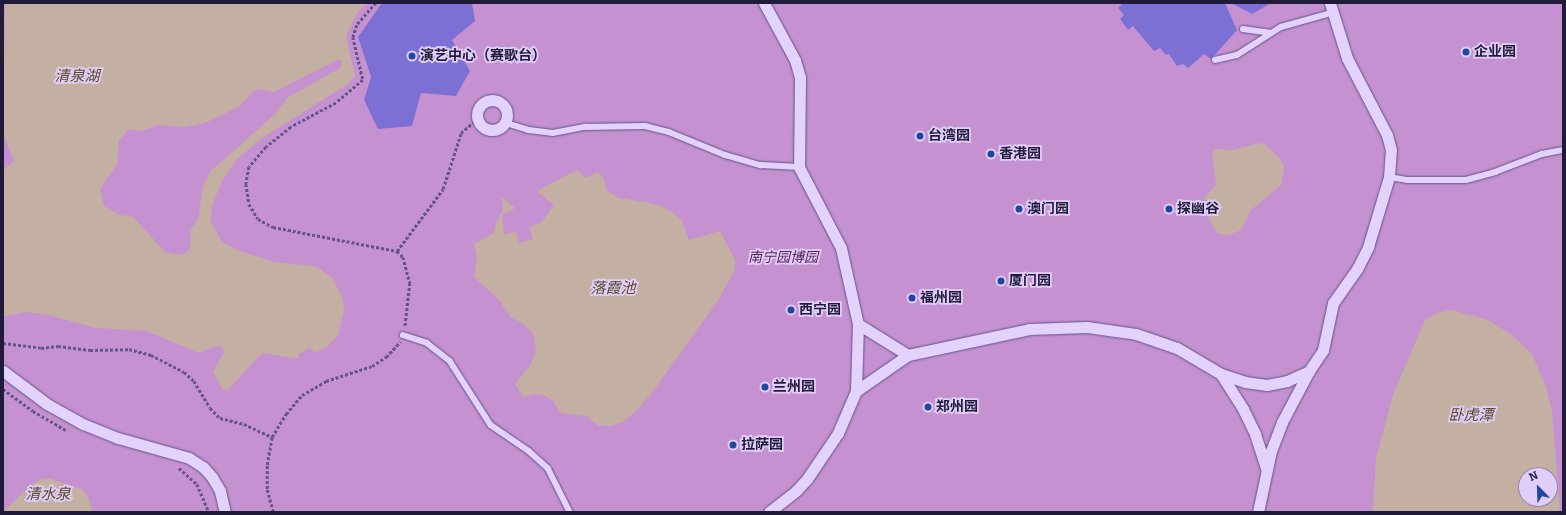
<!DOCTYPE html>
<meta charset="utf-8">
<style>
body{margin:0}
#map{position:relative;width:1566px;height:515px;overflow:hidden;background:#d3bef2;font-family:Bitter,"Noto Sans SC",serif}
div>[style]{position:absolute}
.green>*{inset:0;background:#c691d1}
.water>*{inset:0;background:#c3b0a2}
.building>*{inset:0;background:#7d70d4}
.path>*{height:2.5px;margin-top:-1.25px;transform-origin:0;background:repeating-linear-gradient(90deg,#62558c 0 3px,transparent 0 5px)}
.roads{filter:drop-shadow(0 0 1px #62558c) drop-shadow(0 0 1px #62558c)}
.lane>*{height:5.5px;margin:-2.75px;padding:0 2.75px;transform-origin:2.75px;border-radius:2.75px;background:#e3d2fc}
.street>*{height:11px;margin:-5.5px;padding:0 5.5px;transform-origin:5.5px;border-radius:5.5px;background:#e3d2fc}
.street>.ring{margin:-5.5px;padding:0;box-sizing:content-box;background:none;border:11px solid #e3d2fc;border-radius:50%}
.dots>*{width:11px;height:11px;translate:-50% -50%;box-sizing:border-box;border:2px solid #e0cef9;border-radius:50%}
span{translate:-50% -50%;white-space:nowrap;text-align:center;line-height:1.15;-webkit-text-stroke:3.5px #e0cef9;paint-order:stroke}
.poi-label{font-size:14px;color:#211b3a;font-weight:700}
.left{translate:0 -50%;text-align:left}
.park-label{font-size:14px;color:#562058;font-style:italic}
.water-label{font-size:15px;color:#5b4929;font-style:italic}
.frame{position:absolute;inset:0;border:4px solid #211b3a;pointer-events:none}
.north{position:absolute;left:1518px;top:467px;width:40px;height:40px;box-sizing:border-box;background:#e0cef9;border:1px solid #9486ad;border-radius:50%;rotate:337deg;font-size:11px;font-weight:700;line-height:16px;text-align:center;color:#211b3a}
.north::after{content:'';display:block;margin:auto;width:14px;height:18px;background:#1f46a1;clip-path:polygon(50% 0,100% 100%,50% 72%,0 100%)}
</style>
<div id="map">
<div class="green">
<div style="clip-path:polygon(evenodd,3px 3px,1563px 3px,1563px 512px,3px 512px,3px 3px,1526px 475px,1550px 475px,1550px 499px,1526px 499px,1526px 475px)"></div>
</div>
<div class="water">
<div style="clip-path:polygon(evenodd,5px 3px,367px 3px,357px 13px,346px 36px,355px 76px,348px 84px,262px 138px,235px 161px,222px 181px,213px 203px,210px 220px,222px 242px,239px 251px,275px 262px,317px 267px,333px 279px,343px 299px,344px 311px,338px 335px,327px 347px,315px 353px,310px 348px,298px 354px,300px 359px,262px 353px,227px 391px,222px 389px,213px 371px,224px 352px,220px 345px,198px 353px,147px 331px,96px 328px,49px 315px,26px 312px,3px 317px,3px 170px,14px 161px,3px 133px,5px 3px,337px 60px,342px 61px,340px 68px,287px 98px,275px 114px,210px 172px,203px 187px,198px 220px,190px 229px,191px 246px,187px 252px,181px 255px,165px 252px,134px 218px,129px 215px,121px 216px,104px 206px,100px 189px,117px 164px,119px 140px,127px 131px,131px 129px,143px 131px,157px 125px,184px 127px,205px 123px,240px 106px,251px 93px,258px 89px,274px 92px,337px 60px)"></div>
<div style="clip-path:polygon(1259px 143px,1266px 145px,1281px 160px,1284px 168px,1281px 185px,1251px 210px,1241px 230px,1227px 236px,1218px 233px,1209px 220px,1205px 198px,1216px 184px,1212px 154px,1216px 149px,1233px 150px)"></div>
<div style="clip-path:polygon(577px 170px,586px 178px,598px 172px,603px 177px,607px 191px,619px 198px,655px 204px,669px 210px,681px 219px,689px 240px,720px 231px,735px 260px,735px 269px,719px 299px,651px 394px,635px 412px,622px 422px,611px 426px,599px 426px,587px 416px,561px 413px,553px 401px,544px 395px,536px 394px,523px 397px,515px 384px,531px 364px,536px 350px,533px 333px,524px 324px,510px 317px,499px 300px,474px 277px,477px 257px,474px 244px,494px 233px,496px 223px,503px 210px,501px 197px,515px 208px,502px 215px,504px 235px,516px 231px,519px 243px,533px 239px,529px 227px,541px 223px,554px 205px,537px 191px)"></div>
<div style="clip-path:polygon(evenodd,1452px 310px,1488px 320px,1512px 335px,1532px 354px,1546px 387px,1552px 412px,1560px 511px,1373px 512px,1376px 458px,1394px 392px,1425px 320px,1437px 313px,1452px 310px,1526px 475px,1550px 475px,1550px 499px,1526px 499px,1526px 475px)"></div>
<div style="clip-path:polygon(41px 479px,50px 479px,82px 489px,88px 497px,93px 512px,3px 512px,32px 484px)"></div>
</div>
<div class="building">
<div style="clip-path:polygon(382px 3px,472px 3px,475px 21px,452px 40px,470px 71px,456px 96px,421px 93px,412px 126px,378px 129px,364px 100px,371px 77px,358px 37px)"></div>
<div style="clip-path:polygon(1123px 3px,1225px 3px,1237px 30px,1211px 59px,1204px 54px,1188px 68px,1183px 64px,1177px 66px,1169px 54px,1166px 55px,1160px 48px,1154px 51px,1133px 26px,1128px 30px,1120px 19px,1124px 15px,1118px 8px)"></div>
<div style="clip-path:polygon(1231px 3px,1271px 3px,1252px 14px)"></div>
</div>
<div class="path">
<div style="left:376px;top:3px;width:29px;rotate:131deg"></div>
<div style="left:357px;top:25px;width:13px;rotate:108deg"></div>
<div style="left:353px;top:37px;width:44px;rotate:76.9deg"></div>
<div style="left:363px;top:80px;width:35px;rotate:140deg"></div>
<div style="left:336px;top:103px;width:51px;rotate:151.9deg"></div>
<div style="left:291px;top:127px;width:32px;rotate:141deg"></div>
<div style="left:266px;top:147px;width:26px;rotate:130deg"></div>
<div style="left:249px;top:167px;width:17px;rotate:100deg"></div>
<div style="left:246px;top:184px;width:20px;rotate:81deg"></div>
<div style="left:249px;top:204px;width:17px;rotate:59deg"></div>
<div style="left:258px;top:219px;width:17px;rotate:28deg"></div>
<div style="left:273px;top:227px;width:126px;rotate:11deg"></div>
<div style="left:397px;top:251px;width:8px;rotate:45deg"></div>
<div style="left:403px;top:257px;width:27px;rotate:75deg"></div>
<div style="left:410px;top:283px;width:45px;rotate:96.3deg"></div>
<div style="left:397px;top:251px;width:77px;rotate:-53.4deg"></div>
<div style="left:443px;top:189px;width:59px;rotate:-72.2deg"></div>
<div style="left:461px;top:133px;width:21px;rotate:-41deg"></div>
<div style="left:3px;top:343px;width:38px;rotate:7deg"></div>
<div style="left:41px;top:348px;width:17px;rotate:-7deg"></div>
<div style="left:58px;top:346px;width:32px;rotate:7deg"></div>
<div style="left:90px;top:350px;width:39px;rotate:-1deg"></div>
<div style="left:129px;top:349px;width:23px;rotate:15deg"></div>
<div style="left:151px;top:355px;width:37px;rotate:27deg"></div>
<div style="left:184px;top:372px;width:13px;rotate:42deg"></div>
<div style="left:194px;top:381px;width:31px;rotate:59deg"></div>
<div style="left:210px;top:408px;width:14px;rotate:45deg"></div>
<div style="left:220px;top:418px;width:25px;rotate:14deg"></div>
<div style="left:244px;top:424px;width:31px;rotate:25deg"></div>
<div style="left:3px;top:389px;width:37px;rotate:36deg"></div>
<div style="left:33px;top:411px;width:38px;rotate:30deg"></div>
<div style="left:179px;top:468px;width:24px;rotate:42deg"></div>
<div style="left:197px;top:484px;width:30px;rotate:67deg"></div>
<div style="left:273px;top:512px;width:24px;rotate:-105deg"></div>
<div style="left:267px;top:489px;width:24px;rotate:-90deg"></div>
<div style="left:267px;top:465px;width:28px;rotate:-80deg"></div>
<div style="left:272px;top:437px;width:27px;rotate:-59deg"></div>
<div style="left:286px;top:414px;width:25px;rotate:-50deg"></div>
<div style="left:302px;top:395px;width:28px;rotate:-30deg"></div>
<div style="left:326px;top:381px;width:48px;rotate:-18.1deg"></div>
<div style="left:372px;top:366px;width:17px;rotate:-33deg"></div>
<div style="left:386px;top:357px;width:21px;rotate:-47deg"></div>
</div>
<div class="roads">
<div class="lane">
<div style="left:1243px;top:29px;width:27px;rotate:8deg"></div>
<div style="left:1215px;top:60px;width:23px;rotate:-13deg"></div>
<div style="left:1237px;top:55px;width:52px;rotate:-32.5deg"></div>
<div style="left:1281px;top:27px;width:52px;rotate:-15.6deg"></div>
<div style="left:506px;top:123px;width:24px;rotate:17deg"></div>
<div style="left:529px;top:130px;width:24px;rotate:7deg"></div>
<div style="left:553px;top:133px;width:33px;rotate:-11deg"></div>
<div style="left:585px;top:127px;width:60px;rotate:-1deg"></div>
<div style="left:645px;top:126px;width:25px;rotate:14deg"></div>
<div style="left:669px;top:132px;width:61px;rotate:22.3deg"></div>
<div style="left:725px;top:155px;width:37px;rotate:16deg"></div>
<div style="left:761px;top:165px;width:38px;rotate:3deg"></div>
<div style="left:1389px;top:177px;width:18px;rotate:9deg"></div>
<div style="left:1407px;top:180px;width:59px"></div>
<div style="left:1466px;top:180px;width:30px;rotate:-15deg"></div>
<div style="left:1495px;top:172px;width:50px;rotate:-21deg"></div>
<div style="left:1542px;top:154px;width:21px;rotate:-11deg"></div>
<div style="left:403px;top:335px;width:25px;rotate:18deg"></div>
<div style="left:427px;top:343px;width:29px;rotate:38deg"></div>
<div style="left:450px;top:361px;width:76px;rotate:57.4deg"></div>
<div style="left:491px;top:425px;width:46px;rotate:34.4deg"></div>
<div style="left:529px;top:451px;width:25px;rotate:42deg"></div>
<div style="left:548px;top:468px;width:49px;rotate:63.4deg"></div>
</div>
<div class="street">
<div style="left:764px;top:3px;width:65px;rotate:61.5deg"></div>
<div style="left:795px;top:60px;width:18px;rotate:74deg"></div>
<div style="left:800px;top:77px;width:90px;rotate:90.6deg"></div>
<div style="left:799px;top:167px;width:91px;rotate:62.6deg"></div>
<div style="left:841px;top:248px;width:78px;rotate:77.4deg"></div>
<div style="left:858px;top:324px;width:59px;rotate:31.8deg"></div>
<div style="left:908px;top:355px;width:63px;rotate:145.3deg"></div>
<div style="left:856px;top:391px;width:46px;rotate:113.2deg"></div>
<div style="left:838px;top:433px;width:55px;rotate:124deg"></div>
<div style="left:807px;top:479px;width:16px;rotate:133deg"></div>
<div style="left:796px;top:491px;width:34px;rotate:142deg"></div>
<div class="ring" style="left:477px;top:100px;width:19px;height:19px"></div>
<div style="left:908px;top:355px;width:124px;rotate:-12.1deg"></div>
<div style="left:1029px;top:329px;width:58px;rotate:-2deg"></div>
<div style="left:1087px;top:327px;width:49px;rotate:8.1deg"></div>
<div style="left:1136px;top:334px;width:43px;rotate:18.9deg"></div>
<div style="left:1177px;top:348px;width:51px;rotate:30.6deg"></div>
<div style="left:1221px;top:374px;width:25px;rotate:18deg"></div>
<div style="left:1245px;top:382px;width:22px;rotate:8deg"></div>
<div style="left:1267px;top:385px;width:20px;rotate:-11deg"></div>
<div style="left:1287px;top:381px;width:24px;rotate:-24deg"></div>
<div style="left:3px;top:371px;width:55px;rotate:36.9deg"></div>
<div style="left:47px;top:404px;width:41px;rotate:29.1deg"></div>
<div style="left:83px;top:424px;width:38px;rotate:22deg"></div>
<div style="left:118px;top:438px;width:74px;rotate:15.7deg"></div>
<div style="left:189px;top:458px;width:17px;rotate:33deg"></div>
<div style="left:203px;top:467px;width:13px;rotate:48deg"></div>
<div style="left:212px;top:477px;width:16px;rotate:60deg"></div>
<div style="left:220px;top:491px;width:22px;rotate:77deg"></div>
<div style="left:1221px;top:374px;width:41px;rotate:57.8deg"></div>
<div style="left:1243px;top:409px;width:28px;rotate:64deg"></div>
<div style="left:1255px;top:434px;width:36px;rotate:72deg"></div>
<div style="left:856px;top:391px;width:67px;rotate:-88.3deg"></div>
<div style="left:1258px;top:512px;width:62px;rotate:-78deg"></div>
<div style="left:1271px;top:451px;width:31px;rotate:-69deg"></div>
<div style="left:1282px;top:422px;width:58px;rotate:-62.1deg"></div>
<div style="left:1309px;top:371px;width:25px;rotate:-56deg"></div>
<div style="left:1323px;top:350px;width:48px;rotate:-78deg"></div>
<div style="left:1333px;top:303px;width:42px;rotate:-54.8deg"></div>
<div style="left:1357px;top:269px;width:25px;rotate:-63deg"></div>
<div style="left:1368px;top:247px;width:73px;rotate:-73.3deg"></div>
<div style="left:1389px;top:177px;width:27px;rotate:-86deg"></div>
<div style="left:1391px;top:150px;width:16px;rotate:-105deg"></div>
<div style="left:1387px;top:135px;width:87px;rotate:-117.5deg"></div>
<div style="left:1347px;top:58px;width:58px;rotate:-107.2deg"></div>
</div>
</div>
<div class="dots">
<div style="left:1466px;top:52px;background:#1f46a1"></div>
<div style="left:412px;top:56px;background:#1f46a1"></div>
<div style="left:920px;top:136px;background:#1f46a1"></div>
<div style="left:991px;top:154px;background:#1f46a1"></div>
<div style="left:1019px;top:209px;background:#1f46a1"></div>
<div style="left:1169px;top:209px;background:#1f46a1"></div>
<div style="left:1001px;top:281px;background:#1f46a1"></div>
<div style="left:912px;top:298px;background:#1f46a1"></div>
<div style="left:791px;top:310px;background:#1f46a1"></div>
<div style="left:765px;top:387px;background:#1f46a1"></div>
<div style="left:928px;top:407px;background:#1f46a1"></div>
<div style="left:733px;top:445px;background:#1f46a1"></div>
</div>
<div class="poi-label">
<span class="left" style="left:1474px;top:52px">企业园</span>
<span class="left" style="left:420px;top:56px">演艺中心（赛歌台）</span>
<span class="left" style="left:928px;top:136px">台湾园</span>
<span class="left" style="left:999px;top:154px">香港园</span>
<span class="left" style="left:1027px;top:209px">澳门园</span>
<span class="left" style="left:1177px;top:209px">探幽谷</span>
<span class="left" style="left:1009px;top:281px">厦门园</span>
<span class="left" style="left:920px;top:298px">福州园</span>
<span class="left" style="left:799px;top:310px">西宁园</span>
<span class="left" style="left:773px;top:387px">兰州园</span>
<span class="left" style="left:936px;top:407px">郑州园</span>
<span class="left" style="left:741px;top:445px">拉萨园</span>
</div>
<div class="park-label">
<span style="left:783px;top:258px">南宁园博园</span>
</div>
<div class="water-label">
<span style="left:77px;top:77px">清泉湖</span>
<span style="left:613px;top:289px">落霞池</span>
<span style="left:1471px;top:416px">卧虎潭</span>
<span style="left:48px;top:495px">清水泉</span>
</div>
<div class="frame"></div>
<div class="north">N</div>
</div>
